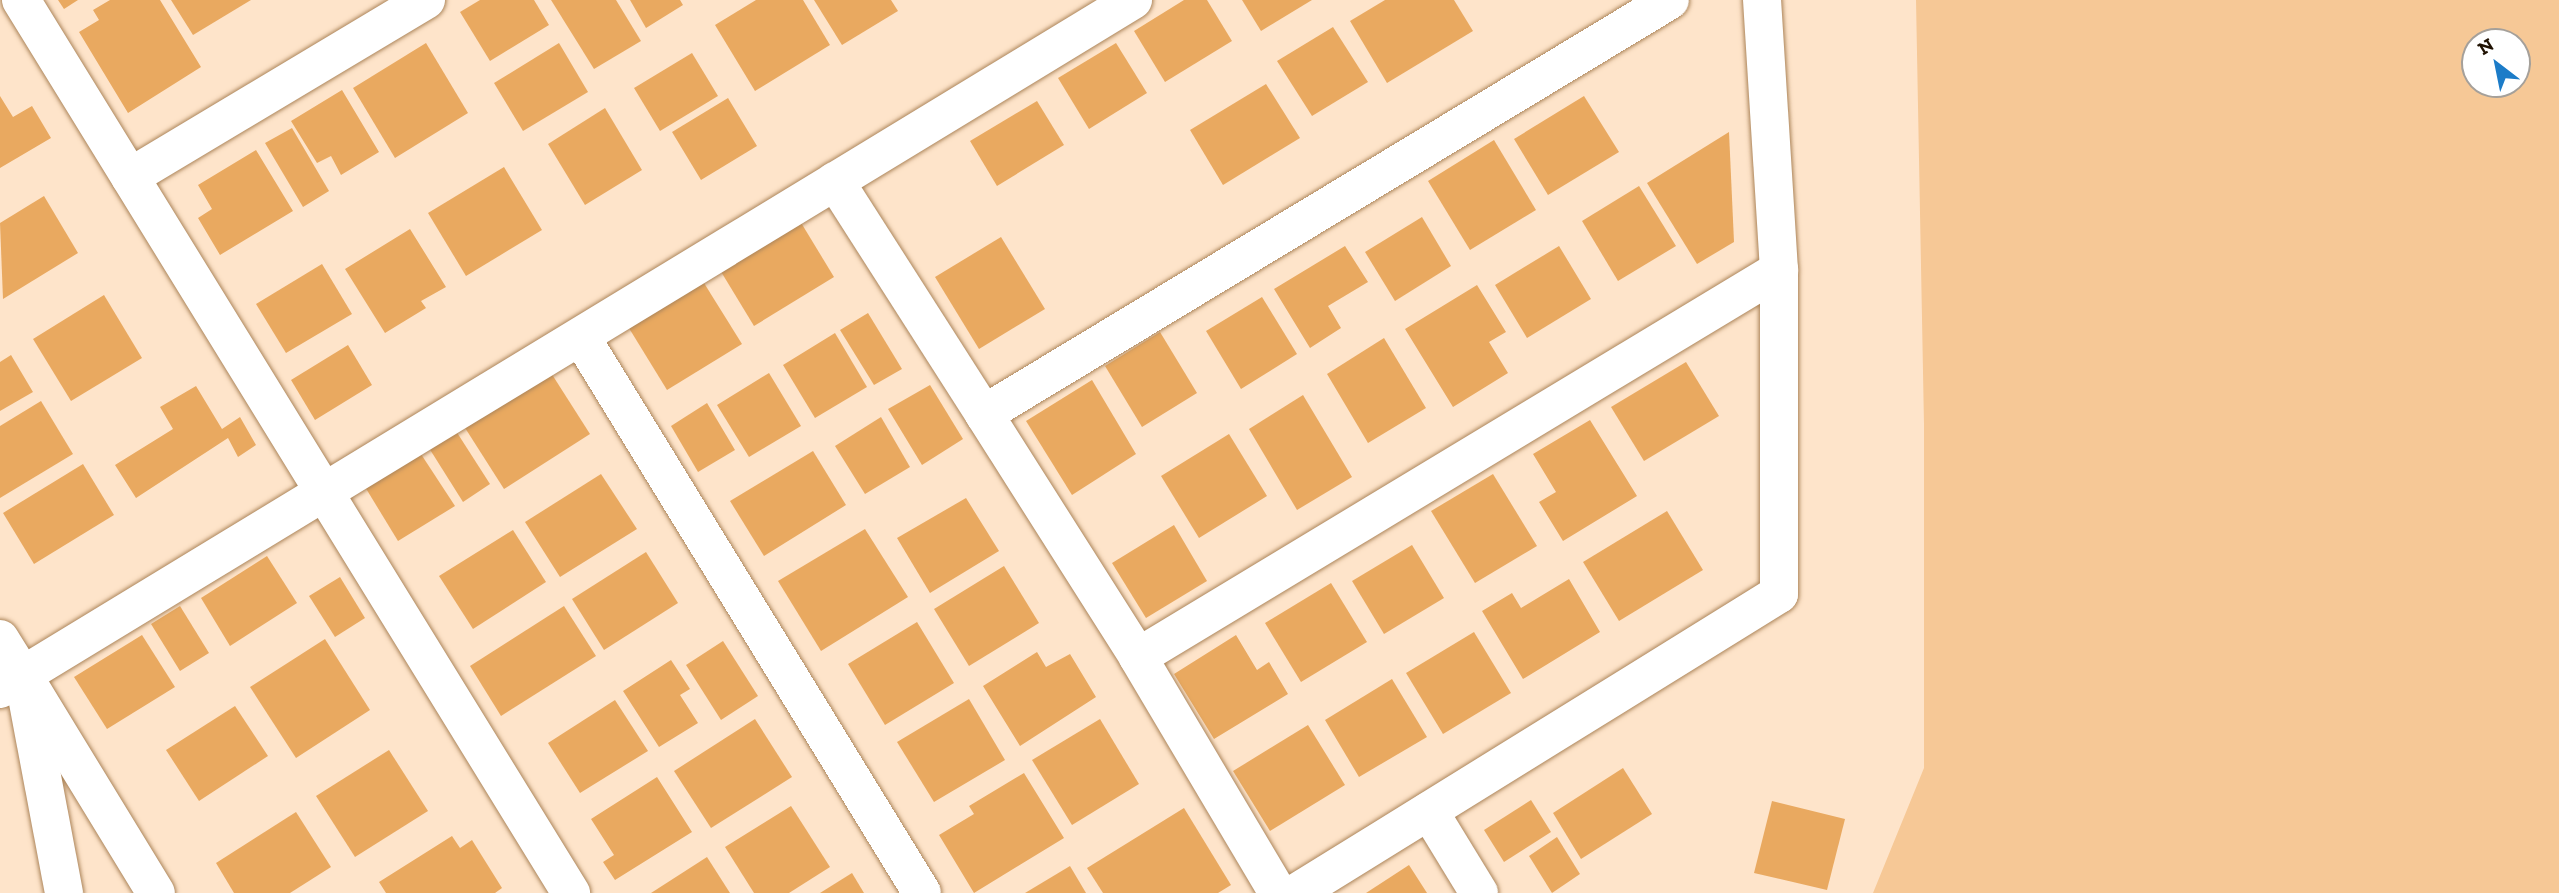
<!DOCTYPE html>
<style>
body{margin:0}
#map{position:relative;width:2559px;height:893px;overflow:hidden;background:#fee4ca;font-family:"Zilla Slab",serif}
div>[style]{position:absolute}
.green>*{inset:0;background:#f6c896}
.building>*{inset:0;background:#e9a960}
.roads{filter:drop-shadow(0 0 2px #ac855a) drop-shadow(0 0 2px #ac855a)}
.minor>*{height:38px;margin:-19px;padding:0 19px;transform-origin:19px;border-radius:19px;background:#fff}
.tertiary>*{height:38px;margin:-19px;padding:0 19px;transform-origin:19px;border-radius:19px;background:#fff}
span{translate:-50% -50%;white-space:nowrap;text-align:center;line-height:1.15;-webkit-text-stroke:6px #fff;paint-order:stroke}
.north{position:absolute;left:2461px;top:28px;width:70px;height:70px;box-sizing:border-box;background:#fff;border:2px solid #a5a09a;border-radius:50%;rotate:328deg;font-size:19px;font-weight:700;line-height:28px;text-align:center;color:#1f1102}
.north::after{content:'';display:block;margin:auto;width:24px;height:32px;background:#1c7cc8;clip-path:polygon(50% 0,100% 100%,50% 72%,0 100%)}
</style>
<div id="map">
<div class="green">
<div style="clip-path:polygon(evenodd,1916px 0,2559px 0,2559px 893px,1873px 893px,1924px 768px,1924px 425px,1916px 0,2475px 42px,2517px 42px,2517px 84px,2475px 84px,2475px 42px)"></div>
</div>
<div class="building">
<div style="clip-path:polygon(58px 0,78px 0,64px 9px)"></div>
<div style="clip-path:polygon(110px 0,160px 0,201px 67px,128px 113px,79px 32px,99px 20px,93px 10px)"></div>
<div style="clip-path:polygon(171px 0,251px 0,193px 35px)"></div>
<div style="clip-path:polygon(480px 0,534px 0,549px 25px,490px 61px,460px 12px)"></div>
<div style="clip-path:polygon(551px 0,616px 0,641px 41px,594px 69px)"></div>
<div style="clip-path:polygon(630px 0,680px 0,683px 5px,646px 28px)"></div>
<div style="clip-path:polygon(756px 0,803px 0,830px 45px,755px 91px,715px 25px)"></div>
<div style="clip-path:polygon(814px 0,891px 0,898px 11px,842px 45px)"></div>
<div style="clip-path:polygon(1184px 0,1207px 0,1232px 41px,1165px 82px,1134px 31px)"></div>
<div style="clip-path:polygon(1242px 0,1312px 0,1261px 31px)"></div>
<div style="clip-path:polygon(1385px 0,1454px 0,1473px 31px,1387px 83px,1350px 21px)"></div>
<div style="clip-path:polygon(1333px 27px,1368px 82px,1312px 116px,1277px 61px)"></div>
<div style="clip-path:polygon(426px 43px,468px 113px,395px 158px,353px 88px)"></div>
<div style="clip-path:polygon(559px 43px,588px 92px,523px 131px,494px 83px)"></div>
<div style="clip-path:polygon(1116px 43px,1147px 93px,1089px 129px,1058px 78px)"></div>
<div style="clip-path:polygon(692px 53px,718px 96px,660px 131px,634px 88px)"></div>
<div style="clip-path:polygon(1266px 84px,1300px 138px,1223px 185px,1190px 130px)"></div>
<div style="clip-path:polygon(342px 90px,379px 152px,341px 175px,331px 156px,317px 163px,291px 121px)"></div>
<div style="clip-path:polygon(0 96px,13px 117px,32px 106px,51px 138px,0 168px)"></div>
<div style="clip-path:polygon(1584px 96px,1619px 152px,1548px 195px,1514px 139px)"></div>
<div style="clip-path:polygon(728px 98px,757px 146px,701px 180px,672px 132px)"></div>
<div style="clip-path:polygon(1037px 101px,1064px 145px,997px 186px,970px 141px)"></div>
<div style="clip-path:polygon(605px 108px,642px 170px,585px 205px,548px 144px)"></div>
<div style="clip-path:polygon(292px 128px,329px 191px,303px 207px,265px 143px)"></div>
<div style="clip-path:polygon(1729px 132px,1734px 242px,1697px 264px,1647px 183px)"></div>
<div style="clip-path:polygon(1494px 140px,1536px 210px,1470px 250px,1428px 181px)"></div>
<div style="clip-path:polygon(256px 150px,293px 211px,220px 255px,198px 218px,212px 209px,198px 185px)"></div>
<div style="clip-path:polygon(504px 167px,542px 230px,466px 276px,428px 213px)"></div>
<div style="clip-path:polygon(1639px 186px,1676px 246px,1618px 281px,1582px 221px)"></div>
<div style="clip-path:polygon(44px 196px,78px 253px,3px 299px,0 223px)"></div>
<div style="clip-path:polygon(1422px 217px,1451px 266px,1395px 301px,1365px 252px)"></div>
<div style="clip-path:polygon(800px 221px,834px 277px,754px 326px,720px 270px)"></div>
<div style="clip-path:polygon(410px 229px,446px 287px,421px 301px,426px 308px,385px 333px,345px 269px)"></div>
<div style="clip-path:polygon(1001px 237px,1045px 309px,979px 349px,935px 277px)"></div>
<div style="clip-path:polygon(1345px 246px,1368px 282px,1328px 306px,1341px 328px,1310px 348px,1274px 289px)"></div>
<div style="clip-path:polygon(1559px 246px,1591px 299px,1527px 338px,1495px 285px)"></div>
<div style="clip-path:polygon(322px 264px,352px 314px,286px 353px,256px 304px)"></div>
<div style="clip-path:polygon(699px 275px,742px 344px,667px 390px,624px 320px)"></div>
<div style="clip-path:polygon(1477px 285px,1506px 332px,1489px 342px,1508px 373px,1453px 407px,1405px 329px)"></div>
<div style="clip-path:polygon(104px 295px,142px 358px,71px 401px,33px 339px)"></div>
<div style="clip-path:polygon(1262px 297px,1297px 354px,1241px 389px,1206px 331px)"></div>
<div style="clip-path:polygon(868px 313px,902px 369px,874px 385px,840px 330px)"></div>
<div style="clip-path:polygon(1160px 332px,1197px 393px,1142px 427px,1105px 366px)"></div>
<div style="clip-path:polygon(835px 333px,867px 387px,815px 418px,783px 365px)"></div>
<div style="clip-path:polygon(1384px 338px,1426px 408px,1368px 443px,1327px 374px)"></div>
<div style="clip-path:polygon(348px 345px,372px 385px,315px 420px,291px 380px)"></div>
<div style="clip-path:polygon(11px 355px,33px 392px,0 411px,0 362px)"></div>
<div style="clip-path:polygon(1686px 362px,1719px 416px,1644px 461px,1611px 407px)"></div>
<div style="clip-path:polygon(546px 365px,590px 434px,504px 489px,460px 420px)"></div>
<div style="clip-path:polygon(769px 373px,801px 426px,749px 457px,717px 405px)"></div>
<div style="clip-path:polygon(1092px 380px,1136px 454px,1072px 495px,1026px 421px)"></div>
<div style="clip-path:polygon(930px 385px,963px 439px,922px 465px,888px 409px)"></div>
<div style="clip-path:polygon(196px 386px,222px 429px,240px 417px,256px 445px,238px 457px,228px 438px,136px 498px,115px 465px,173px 429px,160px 407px)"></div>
<div style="clip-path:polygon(1303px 395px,1352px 477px,1297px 510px,1249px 429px)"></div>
<div style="clip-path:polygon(41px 401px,73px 454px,0 498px,0 426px)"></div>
<div style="clip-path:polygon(707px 403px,735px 450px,698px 472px,671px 426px)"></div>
<div style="clip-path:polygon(881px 417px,910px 467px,865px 494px,835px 446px)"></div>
<div style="clip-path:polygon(1590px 420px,1637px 496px,1563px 541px,1539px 502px,1556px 492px,1533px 454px)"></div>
<div style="clip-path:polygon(456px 431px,490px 484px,463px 502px,429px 448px)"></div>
<div style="clip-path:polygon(1229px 434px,1267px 496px,1199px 538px,1161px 476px)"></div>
<div style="clip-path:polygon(417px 448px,455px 506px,398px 541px,362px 482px)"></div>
<div style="clip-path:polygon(813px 451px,846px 505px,764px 556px,730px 501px)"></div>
<div style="clip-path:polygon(83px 464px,114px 515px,34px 564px,3px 513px)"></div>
<div style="clip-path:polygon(601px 474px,637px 529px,560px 577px,525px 522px)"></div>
<div style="clip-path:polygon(1493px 474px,1537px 546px,1475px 583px,1431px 511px)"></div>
<div style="clip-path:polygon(966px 498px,999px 551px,930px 593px,897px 538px)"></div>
<div style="clip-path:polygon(1667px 511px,1703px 570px,1619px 621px,1583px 562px)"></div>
<div style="clip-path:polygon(1174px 525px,1207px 581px,1146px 618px,1112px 563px)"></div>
<div style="clip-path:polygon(865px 529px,908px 597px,821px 651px,778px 581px)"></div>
<div style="clip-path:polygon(513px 530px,546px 582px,473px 629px,439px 576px)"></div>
<div style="clip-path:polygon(1412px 545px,1444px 598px,1384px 634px,1352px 581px)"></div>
<div style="clip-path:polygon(646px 552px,678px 603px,604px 650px,572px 599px)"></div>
<div style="clip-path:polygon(267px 556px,297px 603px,230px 646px,201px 598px)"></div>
<div style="clip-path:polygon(1004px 566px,1039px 623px,969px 666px,934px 609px)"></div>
<div style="clip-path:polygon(340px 577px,365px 618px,335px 637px,309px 596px)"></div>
<div style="clip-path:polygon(1569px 579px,1600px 632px,1523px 679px,1482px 611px,1512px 593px,1521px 608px)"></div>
<div style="clip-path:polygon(1331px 583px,1367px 642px,1301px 682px,1265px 623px)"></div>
<div style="clip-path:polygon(180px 606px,209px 653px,180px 671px,151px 624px)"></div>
<div style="clip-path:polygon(564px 606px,596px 656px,501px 716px,470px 666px)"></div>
<div style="clip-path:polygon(917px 622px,954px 683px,885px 725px,848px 664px)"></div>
<div style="clip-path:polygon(1474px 632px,1511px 693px,1443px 734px,1406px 673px)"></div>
<div style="clip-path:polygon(142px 635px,175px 687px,107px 729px,74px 677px)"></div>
<div style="clip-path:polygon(1236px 635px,1257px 670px,1269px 662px,1288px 694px,1214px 739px,1174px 674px)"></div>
<div style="clip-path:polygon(325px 639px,370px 710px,296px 758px,250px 687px)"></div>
<div style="clip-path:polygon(723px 641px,758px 696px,721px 720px,686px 665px)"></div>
<div style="clip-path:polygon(1037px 652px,1046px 667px,1070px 654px,1096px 697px,1020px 746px,983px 686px)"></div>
<div style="clip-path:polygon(671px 660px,690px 689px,680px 695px,698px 723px,659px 747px,623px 691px)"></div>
<div style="clip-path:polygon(1392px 679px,1427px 737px,1359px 777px,1325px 720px)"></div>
<div style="clip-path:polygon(969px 699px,1005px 760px,934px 802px,897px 742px)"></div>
<div style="clip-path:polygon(615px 700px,648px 751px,580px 793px,548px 743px)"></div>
<div style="clip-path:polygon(235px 706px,268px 756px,199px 801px,166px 750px)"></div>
<div style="clip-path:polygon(755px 719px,792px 777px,711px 828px,674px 771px)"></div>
<div style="clip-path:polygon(1100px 719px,1139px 784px,1072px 825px,1032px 760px)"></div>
<div style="clip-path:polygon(1308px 725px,1345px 785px,1270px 831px,1233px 771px)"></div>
<div style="clip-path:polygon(389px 750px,428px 811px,355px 857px,316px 796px)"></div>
<div style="clip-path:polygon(1623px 768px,1652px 814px,1581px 859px,1553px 813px)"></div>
<div style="clip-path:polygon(1024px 773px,1064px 838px,974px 893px,939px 835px,974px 814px,969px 806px)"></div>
<div style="clip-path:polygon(657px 777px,692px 832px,615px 880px,603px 862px,614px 855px,591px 819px)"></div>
<div style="clip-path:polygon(1531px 800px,1551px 832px,1504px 862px,1484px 830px)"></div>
<div style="clip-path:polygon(1772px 801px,1845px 819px,1827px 890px,1754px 873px)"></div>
<div style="clip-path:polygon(791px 806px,830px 867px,789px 893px,754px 893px,725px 847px)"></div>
<div style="clip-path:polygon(1184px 808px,1231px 885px,1218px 893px,1103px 893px,1087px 868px)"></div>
<div style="clip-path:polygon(296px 812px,331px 867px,290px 893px,234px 893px,216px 863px)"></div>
<div style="clip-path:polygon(452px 836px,460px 848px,472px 840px,502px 888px,495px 893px,386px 893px,379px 882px)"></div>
<div style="clip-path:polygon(1557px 837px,1580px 874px,1552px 893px,1529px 856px)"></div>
<div style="clip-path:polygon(707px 857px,730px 893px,651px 893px)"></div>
<div style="clip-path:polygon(1409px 865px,1427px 893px,1366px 893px)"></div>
<div style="clip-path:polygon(1070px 866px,1086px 893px,1025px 893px)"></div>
<div style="clip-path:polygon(852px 873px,864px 893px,820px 893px)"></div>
</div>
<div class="roads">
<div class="minor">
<div style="left:21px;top:0;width:1049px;rotate:58.37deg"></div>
<div style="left:130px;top:177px;width:345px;rotate:-30.9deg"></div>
<div style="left:835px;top:181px;width:277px;rotate:57.4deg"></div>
<div style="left:984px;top:414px;width:801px;rotate:-31.11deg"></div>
<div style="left:581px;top:337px;width:652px;rotate:58.48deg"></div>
<div style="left:984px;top:414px;width:288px;rotate:57.6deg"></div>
<div style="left:24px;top:677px;width:253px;rotate:58.6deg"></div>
<div style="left:0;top:689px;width:1326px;rotate:-31.3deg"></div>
<div style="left:1429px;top:811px;width:96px;rotate:58.6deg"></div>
<div style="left:1278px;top:893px;width:274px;rotate:-120.7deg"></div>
<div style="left:1138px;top:657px;width:749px;rotate:-31.12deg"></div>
<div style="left:1296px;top:893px;width:568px;rotate:-31.76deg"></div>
<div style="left:1779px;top:594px;width:324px;rotate:-90deg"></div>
<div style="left:1779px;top:270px;width:271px;rotate:-93.6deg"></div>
</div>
<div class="tertiary">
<div style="left:0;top:639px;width:44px;rotate:58.1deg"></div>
<div style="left:23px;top:676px;width:221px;rotate:79.3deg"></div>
</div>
</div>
<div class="north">N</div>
</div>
